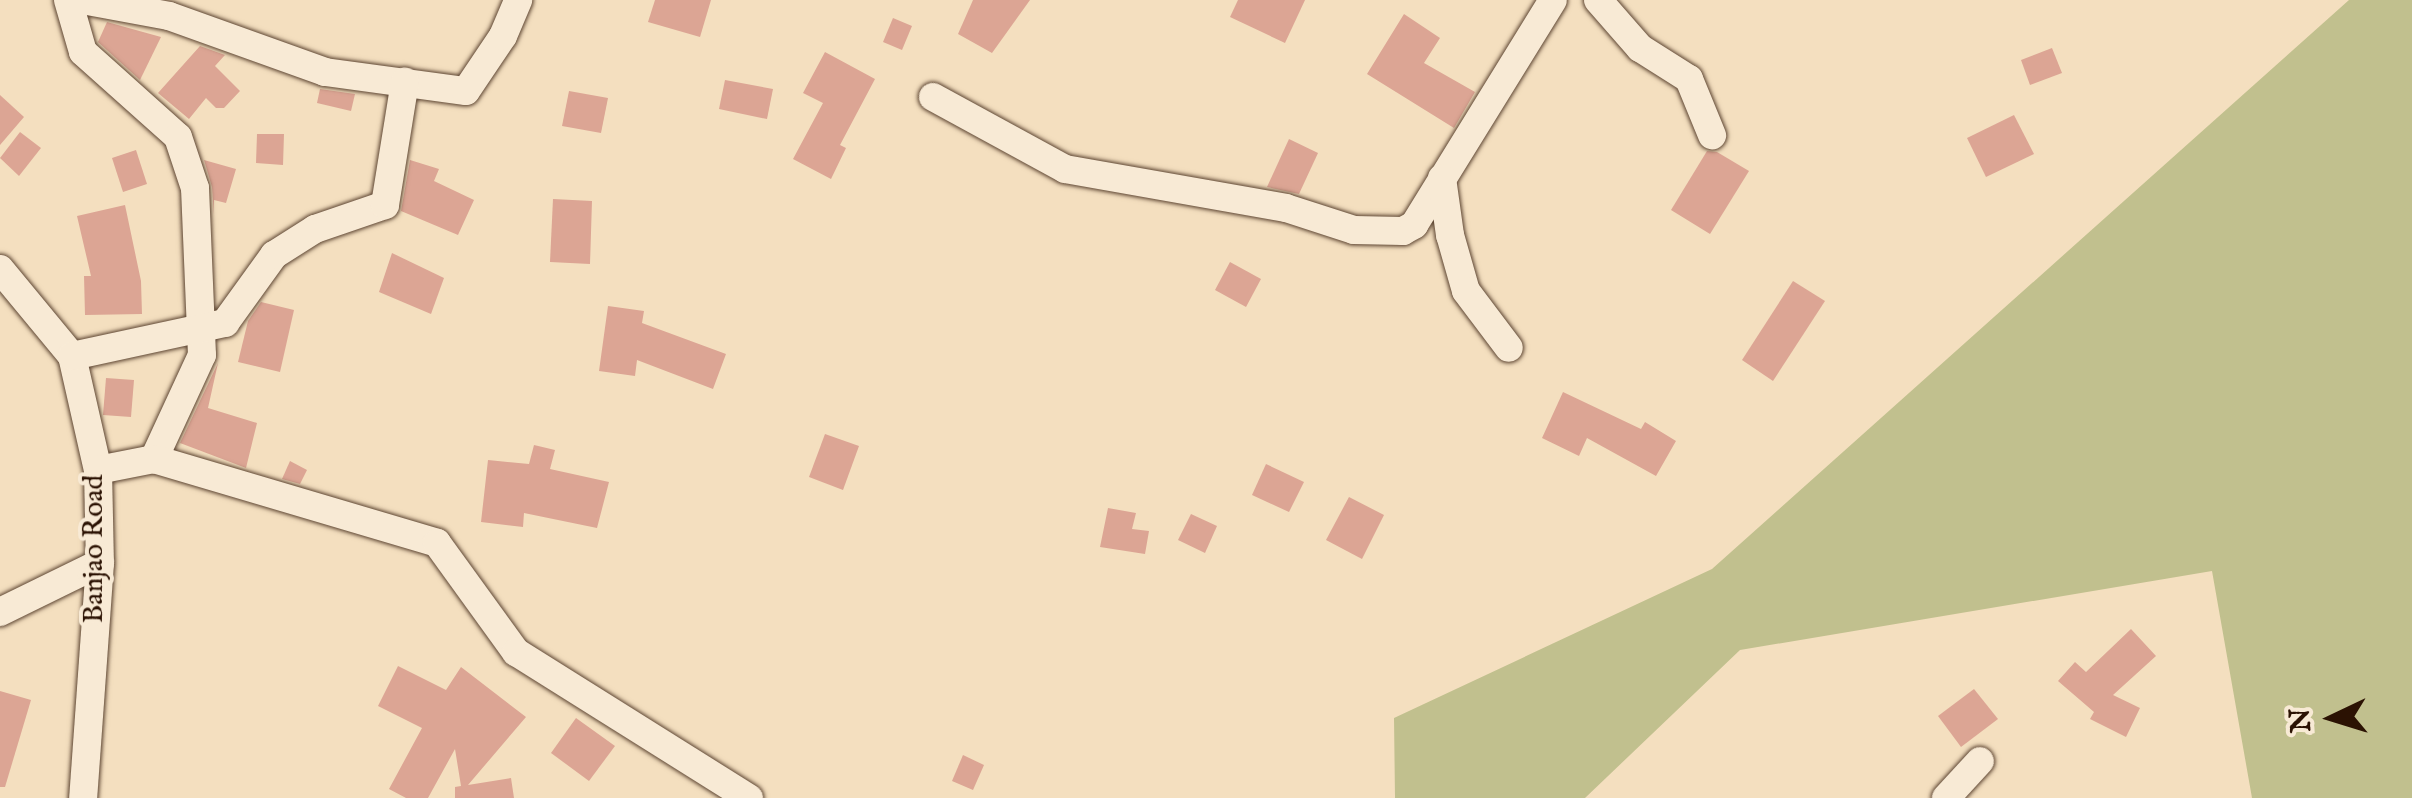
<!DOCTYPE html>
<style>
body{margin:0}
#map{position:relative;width:2412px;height:798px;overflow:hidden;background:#f4dfbf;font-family:"IM FELL English",serif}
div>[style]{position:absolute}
.green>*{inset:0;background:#c1c08e}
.building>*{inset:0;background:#dca594}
.roads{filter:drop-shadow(0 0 2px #5d4532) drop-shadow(0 0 2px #5d4532)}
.minor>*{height:28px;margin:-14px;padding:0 14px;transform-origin:14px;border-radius:14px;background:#f8ead5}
span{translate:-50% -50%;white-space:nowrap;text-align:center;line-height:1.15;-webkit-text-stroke:8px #f8ead5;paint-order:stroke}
.street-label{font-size:28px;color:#2b1203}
.north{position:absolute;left:2282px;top:668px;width:100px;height:100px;-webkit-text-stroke:8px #f8ead5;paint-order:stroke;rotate:266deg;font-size:28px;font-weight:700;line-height:40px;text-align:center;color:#2b1203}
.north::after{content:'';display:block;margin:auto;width:35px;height:45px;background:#2b1203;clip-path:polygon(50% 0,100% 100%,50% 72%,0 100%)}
</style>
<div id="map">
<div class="green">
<div style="clip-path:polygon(2349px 0,2412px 0,2412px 798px,2252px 798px,2212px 571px,1740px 650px,1585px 798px,1395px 798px,1394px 718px,1712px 569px)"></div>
</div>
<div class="building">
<div style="clip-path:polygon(655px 0,711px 0,700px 37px,648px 22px)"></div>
<div style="clip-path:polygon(973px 0,1030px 0,992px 53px,958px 34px)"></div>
<div style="clip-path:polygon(1238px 0,1305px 0,1285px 43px,1230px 17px)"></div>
<div style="clip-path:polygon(1404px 14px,1440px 38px,1424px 63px,1475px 92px,1454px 128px,1367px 74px)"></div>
<div style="clip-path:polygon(893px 18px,912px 26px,902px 50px,883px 42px)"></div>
<div style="clip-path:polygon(107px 22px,161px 37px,140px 80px,98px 42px)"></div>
<div style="clip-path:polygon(200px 46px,225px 55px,215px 66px,240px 91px,224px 108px,216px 108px,206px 98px,189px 119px,158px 93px)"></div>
<div style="clip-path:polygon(2052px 48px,2062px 73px,2030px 85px,2021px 60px)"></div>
<div style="clip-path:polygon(825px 52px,875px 79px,840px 145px,846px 148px,831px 179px,793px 159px,823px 103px,803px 93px)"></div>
<div style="clip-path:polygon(725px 80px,773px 89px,767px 119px,719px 109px)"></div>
<div style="clip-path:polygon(320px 89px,355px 94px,351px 111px,317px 103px)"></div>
<div style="clip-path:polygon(569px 91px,608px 98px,601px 133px,562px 126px)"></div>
<div style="clip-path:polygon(0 95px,24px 117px,0 145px)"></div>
<div style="clip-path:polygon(2014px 115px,2034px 154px,1986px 177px,1967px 138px)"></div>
<div style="clip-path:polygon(20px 132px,41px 148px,19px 176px,0 158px)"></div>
<div style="clip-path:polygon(257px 134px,284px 134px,283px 165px,256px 163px)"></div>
<div style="clip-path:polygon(1289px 139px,1318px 153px,1299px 194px,1267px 187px)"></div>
<div style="clip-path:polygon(136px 150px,147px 184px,123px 192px,112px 158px)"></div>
<div style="clip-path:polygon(1707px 151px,1717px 152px,1749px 171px,1710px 234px,1671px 210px)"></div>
<div style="clip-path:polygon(204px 160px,236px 169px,226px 203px,214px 200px,214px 215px,212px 187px)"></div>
<div style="clip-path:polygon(410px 160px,439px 169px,434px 181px,474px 200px,458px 235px,401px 211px)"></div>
<div style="clip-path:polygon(553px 199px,592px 201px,590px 264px,550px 262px)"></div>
<div style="clip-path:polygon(125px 205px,141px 281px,142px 314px,85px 315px,84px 276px,91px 276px,77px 216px)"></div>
<div style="clip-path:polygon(392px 253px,444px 278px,431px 314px,379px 292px)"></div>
<div style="clip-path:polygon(1230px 262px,1261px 279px,1246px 307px,1215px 290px)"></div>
<div style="clip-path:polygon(1793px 281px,1825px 301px,1773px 381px,1742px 360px)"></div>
<div style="clip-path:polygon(261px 302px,294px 310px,280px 372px,238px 362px,248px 321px)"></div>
<div style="clip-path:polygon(608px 306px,644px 311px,642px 323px,726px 354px,713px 389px,637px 360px,635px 376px,599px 371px)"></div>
<div style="clip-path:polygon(218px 363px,208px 408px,257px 423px,246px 468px,180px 443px)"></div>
<div style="clip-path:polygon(106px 378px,134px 380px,131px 417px,103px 415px)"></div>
<div style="clip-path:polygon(1563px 392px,1641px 429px,1645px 422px,1676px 441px,1656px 476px,1587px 438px,1579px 456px,1542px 438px)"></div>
<div style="clip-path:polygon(825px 434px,859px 446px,843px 490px,809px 477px)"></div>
<div style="clip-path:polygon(534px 445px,555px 450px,550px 469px,609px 482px,597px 528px,524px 513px,523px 527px,481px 522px,488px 460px,529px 464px)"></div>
<div style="clip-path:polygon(290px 461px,307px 470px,300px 484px,282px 479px)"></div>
<div style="clip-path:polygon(1266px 464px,1304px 482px,1289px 512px,1252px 495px)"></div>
<div style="clip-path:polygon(1349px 497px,1384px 515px,1362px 559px,1326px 540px)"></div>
<div style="clip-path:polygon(1108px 508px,1136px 513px,1132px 529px,1149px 531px,1145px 554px,1100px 547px)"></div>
<div style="clip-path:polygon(1191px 514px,1217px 526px,1205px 553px,1178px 540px)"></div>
<div style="clip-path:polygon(2131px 629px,2156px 656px,2113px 695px,2140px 708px,2126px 737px,2090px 719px,2094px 712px,2058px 681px,2075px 662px,2086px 672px)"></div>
<div style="clip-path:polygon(398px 666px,446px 690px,461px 667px,526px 717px,468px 785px,511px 778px,514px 798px,455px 798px,455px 787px,461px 786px,455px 749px,428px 798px,406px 798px,389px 789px,422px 728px,378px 706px)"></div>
<div style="clip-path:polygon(1974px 689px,1998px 719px,1961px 747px,1938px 716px)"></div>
<div style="clip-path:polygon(0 691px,31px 700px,5px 787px,0 787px)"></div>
<div style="clip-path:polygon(576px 718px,615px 746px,589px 781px,551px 753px)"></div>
<div style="clip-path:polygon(963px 755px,984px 765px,973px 790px,952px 781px)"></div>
</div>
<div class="roads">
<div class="minor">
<div style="left:68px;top:0;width:54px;rotate:73.9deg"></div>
<div style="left:83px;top:52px;width:127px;rotate:41.8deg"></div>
<div style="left:178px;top:137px;width:54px;rotate:71.6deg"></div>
<div style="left:195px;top:188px;width:167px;rotate:87.6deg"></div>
<div style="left:202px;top:355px;width:115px;rotate:114.8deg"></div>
<div style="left:82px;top:0;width:88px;rotate:10.4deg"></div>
<div style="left:169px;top:16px;width:166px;rotate:19.7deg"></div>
<div style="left:325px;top:72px;width:142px;rotate:7.7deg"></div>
<div style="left:466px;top:91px;width:66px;rotate:-56.1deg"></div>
<div style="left:503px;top:36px;width:39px;rotate:-67deg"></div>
<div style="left:1598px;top:0;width:64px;rotate:48.8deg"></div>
<div style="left:1640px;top:48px;width:58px;rotate:32.3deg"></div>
<div style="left:1689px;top:79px;width:61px;rotate:67.7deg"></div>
<div style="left:933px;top:97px;width:150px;rotate:28.6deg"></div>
<div style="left:1065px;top:169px;width:224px;rotate:10deg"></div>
<div style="left:1286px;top:208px;width:71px;rotate:17.9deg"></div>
<div style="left:1354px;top:230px;width:49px;rotate:1.2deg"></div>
<div style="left:1403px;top:231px;width:13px;rotate:-29deg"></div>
<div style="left:1414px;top:225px;width:264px;rotate:-58.3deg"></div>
<div style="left:1442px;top:178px;width:58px;rotate:82deg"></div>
<div style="left:1450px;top:235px;width:58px;rotate:74.1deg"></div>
<div style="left:1466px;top:291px;width:71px;rotate:53deg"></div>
<div style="left:0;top:269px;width:113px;rotate:50.4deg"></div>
<div style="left:72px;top:356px;width:117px;rotate:77.2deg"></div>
<div style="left:98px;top:470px;width:93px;rotate:88.8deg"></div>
<div style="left:100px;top:563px;width:236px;rotate:94.1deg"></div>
<div style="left:72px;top:356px;width:157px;rotate:-12.2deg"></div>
<div style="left:225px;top:323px;width:84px;rotate:-54.2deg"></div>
<div style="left:274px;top:255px;width:49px;rotate:-32.4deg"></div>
<div style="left:315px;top:229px;width:74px;rotate:-18.9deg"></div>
<div style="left:385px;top:205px;width:125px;rotate:-80.8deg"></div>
<div style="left:98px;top:470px;width:57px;rotate:-11.1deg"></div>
<div style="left:154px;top:459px;width:295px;rotate:16.5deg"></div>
<div style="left:437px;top:543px;width:135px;rotate:54.1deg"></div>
<div style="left:516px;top:652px;width:275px;rotate:32.1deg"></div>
<div style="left:0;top:612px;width:111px;rotate:-26.1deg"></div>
<div style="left:1946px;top:798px;width:50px;rotate:-47.4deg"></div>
</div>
</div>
<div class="street-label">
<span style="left:95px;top:549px;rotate:-90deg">Banjao Road</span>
</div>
<div class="north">N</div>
</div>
